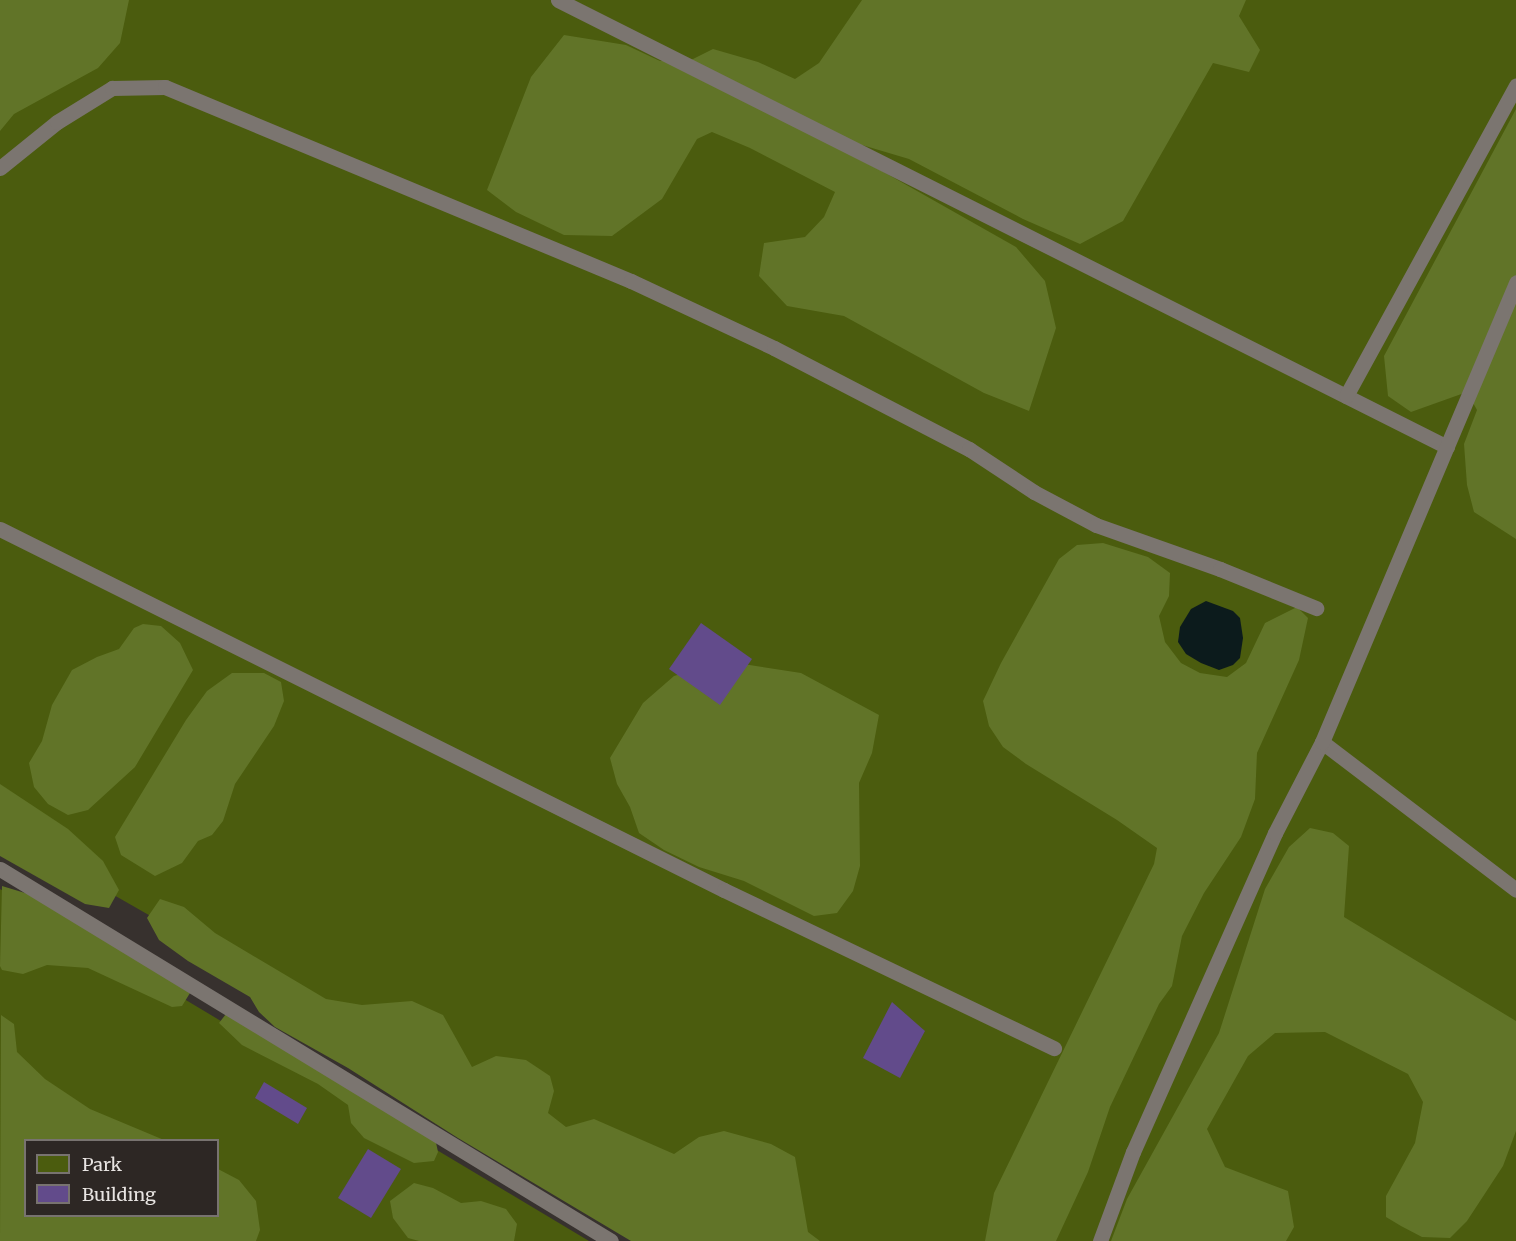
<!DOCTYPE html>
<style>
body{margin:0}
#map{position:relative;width:1516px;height:1241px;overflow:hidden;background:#37312e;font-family:Merriweather,serif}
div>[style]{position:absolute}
.green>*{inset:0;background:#4b5c0e}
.forest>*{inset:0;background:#617428}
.water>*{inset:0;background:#0c1b1c}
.building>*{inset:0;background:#624b8b}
.lane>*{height:15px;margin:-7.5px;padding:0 7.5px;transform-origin:7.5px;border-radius:7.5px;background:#7b7570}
span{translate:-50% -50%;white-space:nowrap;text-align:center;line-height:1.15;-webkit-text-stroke:4.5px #2d2724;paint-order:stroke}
.legend{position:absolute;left:24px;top:1139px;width:195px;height:78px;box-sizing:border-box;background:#2d2724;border:2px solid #787370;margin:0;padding:8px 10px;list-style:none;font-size:18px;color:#e8e4e2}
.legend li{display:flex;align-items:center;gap:12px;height:30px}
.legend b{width:30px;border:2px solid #787370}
</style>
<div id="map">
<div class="green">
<div style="clip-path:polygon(0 0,1516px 0,1516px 1241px,708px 1241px,331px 1019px,0 830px)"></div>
<div style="clip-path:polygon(evenodd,0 889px,52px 920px,589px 1241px,0 1241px,0 889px,26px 1140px,218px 1140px,218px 1216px,26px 1216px,26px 1140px)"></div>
</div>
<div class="forest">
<div style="clip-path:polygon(0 0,129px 0,120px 43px,98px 68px,14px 114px,0 131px)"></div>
<div style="clip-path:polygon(862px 0,1246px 0,1239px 16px,1260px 50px,1249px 72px,1213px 63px,1123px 221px,1080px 244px,1023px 219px,909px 159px,862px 145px,873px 166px,1016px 247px,1045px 281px,1056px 328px,1029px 411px,984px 393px,844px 316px,787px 306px,759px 276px,764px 243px,805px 237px,824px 217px,835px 192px,750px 148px,712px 132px,697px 139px,662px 199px,612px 236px,564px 235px,516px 212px,487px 190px,531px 77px,564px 35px,626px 45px,660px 61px,689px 61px,713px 49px,758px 62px,795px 79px,819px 63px)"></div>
<div style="clip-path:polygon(1516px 109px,1516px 539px,1474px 512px,1467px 485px,1464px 444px,1477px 410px,1467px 392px,1411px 412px,1388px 396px,1384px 356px)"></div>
<div style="clip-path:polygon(1103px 543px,1148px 557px,1170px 573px,1169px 596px,1159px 616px,1165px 642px,1181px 663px,1200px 673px,1227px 677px,1246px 663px,1265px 623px,1297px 607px,1308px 618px,1299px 660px,1257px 753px,1255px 799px,1241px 837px,1204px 893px,1182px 936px,1172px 986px,1159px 1004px,1110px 1107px,1088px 1172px,1056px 1241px,985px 1241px,994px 1193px,1154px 864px,1157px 848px,1117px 820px,1026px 764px,1003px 747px,989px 726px,983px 701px,1001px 663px,1059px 559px,1077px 545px)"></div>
<div style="clip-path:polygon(143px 624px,161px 626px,180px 643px,193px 670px,135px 767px,88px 810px,68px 815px,48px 804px,34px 787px,29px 763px,42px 741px,52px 705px,72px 670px,97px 657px,119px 649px,134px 628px)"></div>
<div style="clip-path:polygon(724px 661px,801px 673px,879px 715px,872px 753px,859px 783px,860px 866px,853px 891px,837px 913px,814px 916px,744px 881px,699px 867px,664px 850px,639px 833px,630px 807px,617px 784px,610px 758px,643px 703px,674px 676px)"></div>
<div style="clip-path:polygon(232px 673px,264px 673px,281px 682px,284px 701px,274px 726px,235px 784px,223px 821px,212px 835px,198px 841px,182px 863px,155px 876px,121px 855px,115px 837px,186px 720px,207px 691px)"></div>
<div style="clip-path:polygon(0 784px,68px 829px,103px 861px,119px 890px,109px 908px,85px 904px,0 856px)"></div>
<div style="clip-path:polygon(1310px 828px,1333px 833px,1349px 846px,1344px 917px,1516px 1021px,1516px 1131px,1503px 1166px,1467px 1221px,1450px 1238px,1422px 1237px,1401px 1226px,1386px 1217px,1386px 1196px,1415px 1143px,1423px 1102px,1408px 1074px,1325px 1032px,1275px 1033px,1248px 1056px,1207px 1129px,1225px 1167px,1288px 1191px,1294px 1227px,1286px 1241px,1111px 1241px,1127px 1199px,1219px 1033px,1265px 889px,1289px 847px)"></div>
<div style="clip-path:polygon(2px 886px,35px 896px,190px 993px,182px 1006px,172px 1007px,88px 968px,47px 965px,23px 974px,2px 970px,0 966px)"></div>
<div style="clip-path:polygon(160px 899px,184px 907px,215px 933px,326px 999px,362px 1005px,412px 1001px,443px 1015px,472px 1067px,496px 1056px,526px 1060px,550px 1076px,554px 1091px,548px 1113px,566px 1127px,594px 1119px,674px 1154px,699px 1137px,724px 1131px,771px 1144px,795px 1157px,808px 1232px,820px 1241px,631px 1241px,458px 1138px,348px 1068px,275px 1027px,259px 1012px,250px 997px,188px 961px,159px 940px,147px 918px)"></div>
<div style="clip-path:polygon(226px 1014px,434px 1133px,438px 1152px,434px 1161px,414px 1163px,364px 1138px,351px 1123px,348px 1105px,318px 1084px,242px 1045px,219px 1023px)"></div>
<div style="clip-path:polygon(1px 1015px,14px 1024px,17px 1052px,45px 1079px,90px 1109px,164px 1140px,26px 1140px,26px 1216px,218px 1216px,218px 1169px,239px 1180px,256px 1201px,260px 1230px,256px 1241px,0 1241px)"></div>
<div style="clip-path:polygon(414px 1183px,433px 1188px,461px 1203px,481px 1201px,506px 1209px,517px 1224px,514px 1241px,419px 1241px,408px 1238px,393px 1218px,390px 1201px)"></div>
</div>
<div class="water">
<div style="clip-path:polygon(1206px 601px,1233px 611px,1240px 618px,1243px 638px,1240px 658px,1233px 665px,1219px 670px,1201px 663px,1186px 654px,1178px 642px,1180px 627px,1191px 609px)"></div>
</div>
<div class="building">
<div style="clip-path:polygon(701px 623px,752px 659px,720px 705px,669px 669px)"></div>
<div style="clip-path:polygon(892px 1002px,925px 1031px,900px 1078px,863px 1058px)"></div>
<div style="clip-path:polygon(264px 1082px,307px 1108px,298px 1124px,255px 1098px)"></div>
<div style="clip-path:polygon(368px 1149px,401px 1169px,371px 1218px,338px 1198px)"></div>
</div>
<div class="lane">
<div style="left:558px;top:0;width:995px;rotate:26.69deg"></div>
<div style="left:0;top:168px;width:73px;rotate:-38.9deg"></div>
<div style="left:57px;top:122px;width:65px;rotate:-31.7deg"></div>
<div style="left:112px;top:88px;width:53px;rotate:-1.1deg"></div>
<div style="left:165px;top:87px;width:505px;rotate:22.6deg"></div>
<div style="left:631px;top:281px;width:158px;rotate:25.1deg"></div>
<div style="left:774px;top:348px;width:220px;rotate:27.4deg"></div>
<div style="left:969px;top:449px;width:78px;rotate:33.5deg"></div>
<div style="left:1034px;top:492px;width:70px;rotate:28deg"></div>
<div style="left:1096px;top:525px;width:132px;rotate:19.5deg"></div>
<div style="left:1220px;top:569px;width:104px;rotate:22.1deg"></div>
<div style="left:1346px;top:396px;width:354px;rotate:-61.3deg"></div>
<div style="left:0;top:529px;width:809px;rotate:26.5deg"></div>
<div style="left:724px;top:890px;width:366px;rotate:25.6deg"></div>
<div style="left:1322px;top:742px;width:244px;rotate:37.3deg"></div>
<div style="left:0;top:869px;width:715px;rotate:31.33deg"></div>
<div style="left:1100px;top:1241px;width:95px;rotate:-69.7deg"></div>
<div style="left:1133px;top:1152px;width:349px;rotate:-66deg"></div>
<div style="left:1275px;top:833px;width:102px;rotate:-62.7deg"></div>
<div style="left:1322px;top:742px;width:499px;rotate:-67.1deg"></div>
</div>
<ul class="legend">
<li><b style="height:16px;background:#4b5c0e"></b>Park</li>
<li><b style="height:16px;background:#624b8b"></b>Building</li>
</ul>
</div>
